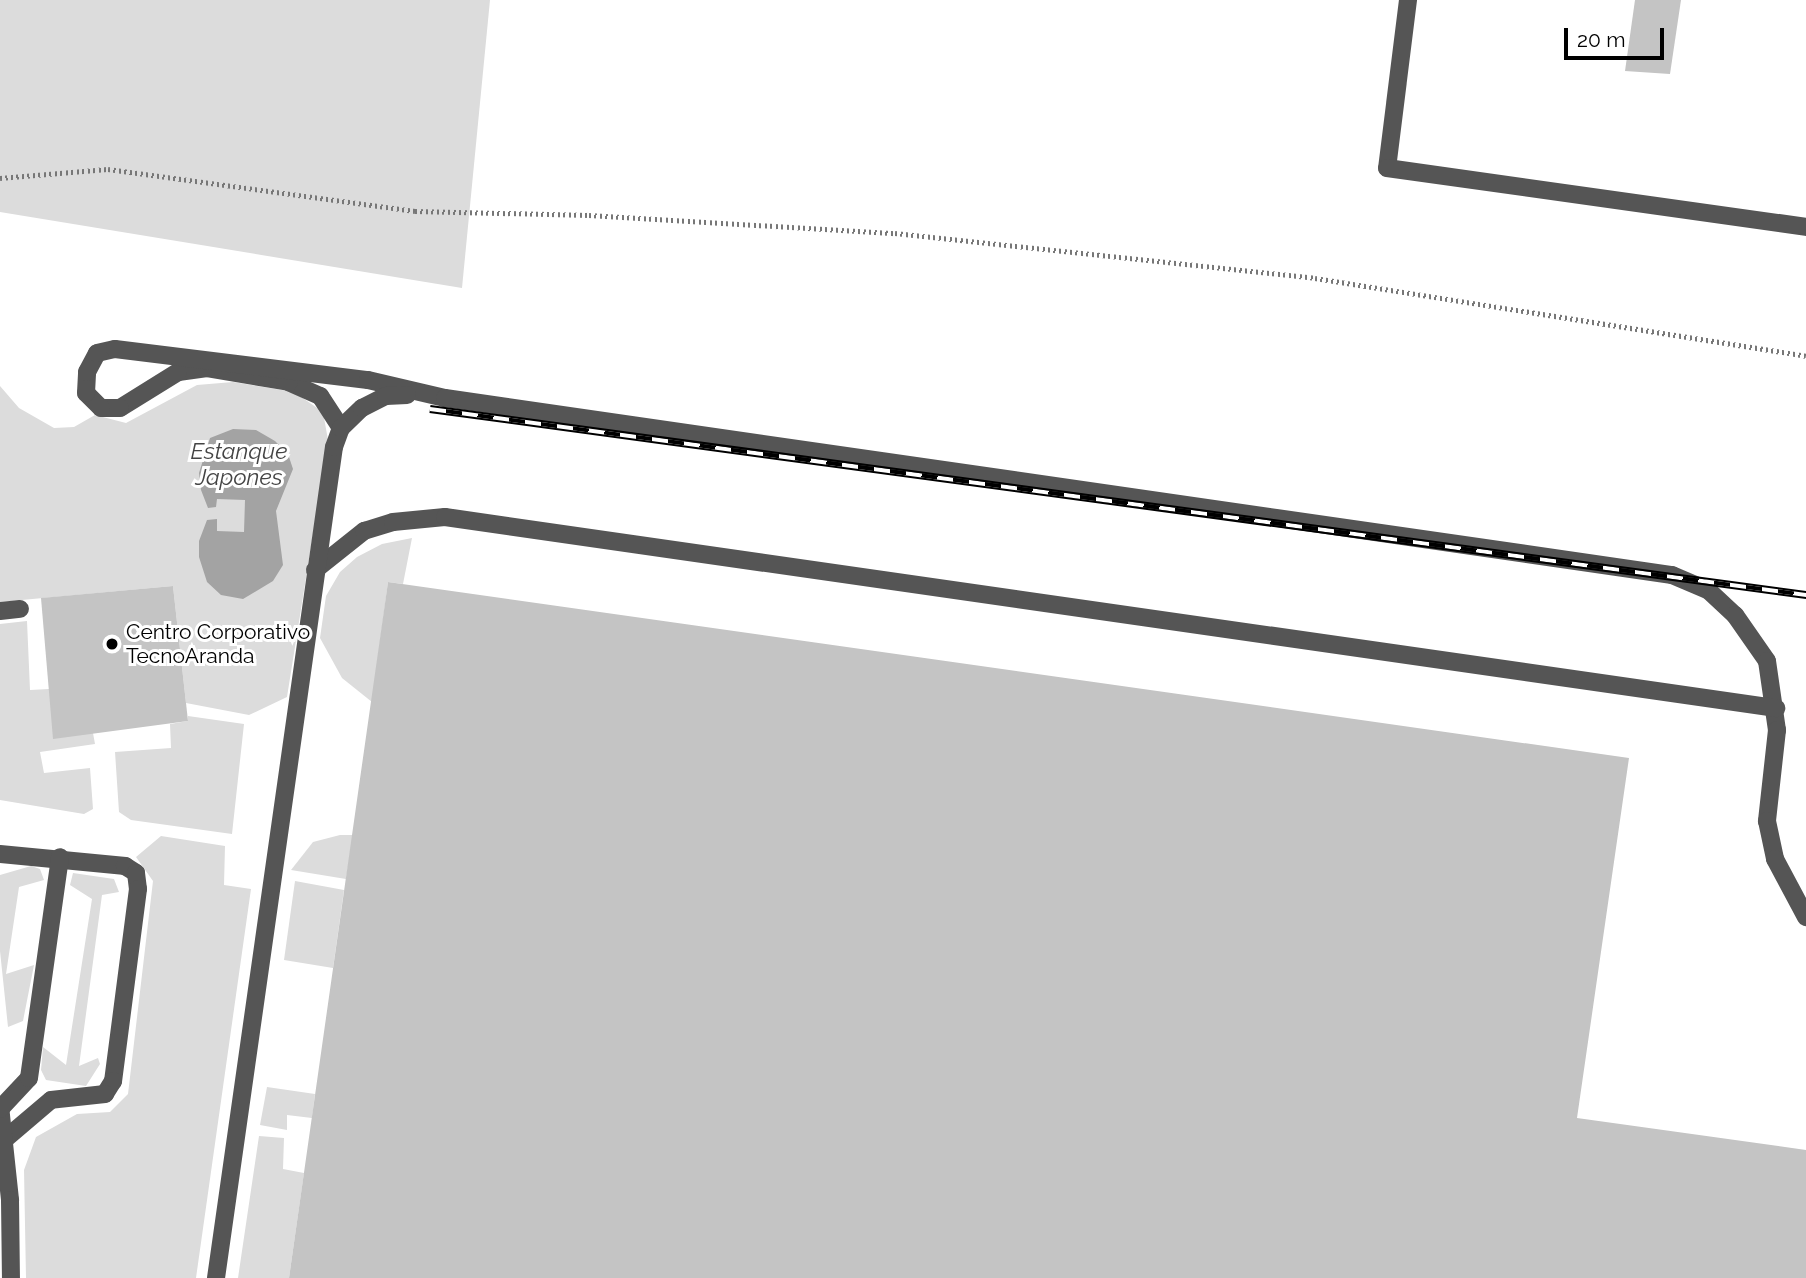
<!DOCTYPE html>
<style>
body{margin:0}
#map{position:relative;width:1806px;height:1278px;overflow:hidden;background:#fff;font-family:Raleway,sans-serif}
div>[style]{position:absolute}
.green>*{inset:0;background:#dcdcdc}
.water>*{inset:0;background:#a3a3a3}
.building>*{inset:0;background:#c4c4c4}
.path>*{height:4.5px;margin-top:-2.25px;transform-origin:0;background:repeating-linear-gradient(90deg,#777 0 2px,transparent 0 5.5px)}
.minor>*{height:18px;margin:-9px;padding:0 9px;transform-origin:9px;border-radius:9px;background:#555}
.rail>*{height:8px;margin-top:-4px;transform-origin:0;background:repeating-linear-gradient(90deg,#fff 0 16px,#000 0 32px);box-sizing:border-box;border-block:2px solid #000}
.dots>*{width:19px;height:19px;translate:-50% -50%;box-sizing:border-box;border:4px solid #fff;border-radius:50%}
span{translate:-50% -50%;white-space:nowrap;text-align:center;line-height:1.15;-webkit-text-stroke:6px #fff;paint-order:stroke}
.poi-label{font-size:21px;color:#000}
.left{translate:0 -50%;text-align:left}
.water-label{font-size:23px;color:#444;font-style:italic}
.scale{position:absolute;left:1564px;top:28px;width:100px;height:32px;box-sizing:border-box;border:4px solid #000;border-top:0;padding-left:9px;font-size:21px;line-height:24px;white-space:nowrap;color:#000;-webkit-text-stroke:5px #fff;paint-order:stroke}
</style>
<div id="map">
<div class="green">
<div style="clip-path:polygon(0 0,490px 0,462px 288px,0 212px)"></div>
<div style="clip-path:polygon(233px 382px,294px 392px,323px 412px,328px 440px,287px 697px,249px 715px,186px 703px,173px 586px,0 602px,0 386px,19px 408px,54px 428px,74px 427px,95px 415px,126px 423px,197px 385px)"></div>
<div style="clip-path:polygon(412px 538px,403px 584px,388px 582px,372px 702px,342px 678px,320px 638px,326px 596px,340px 572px,357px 557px,382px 544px)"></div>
<div style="clip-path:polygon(27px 621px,30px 690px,49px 689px,93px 733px,95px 744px,40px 752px,44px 773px,90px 768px,93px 809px,84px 814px,0 800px,0 624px)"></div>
<div style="clip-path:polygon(188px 716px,244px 724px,232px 834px,131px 820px,119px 812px,115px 752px,171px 748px,170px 724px,188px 721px)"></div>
<div style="clip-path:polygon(340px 835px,353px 835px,346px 879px,291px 870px,313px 842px)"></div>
<div style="clip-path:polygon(161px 836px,225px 846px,224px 885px,251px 889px,196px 1278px,26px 1278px,24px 1170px,36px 1137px,77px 1114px,110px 1112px,128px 1094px,153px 881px,136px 857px)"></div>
<div style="clip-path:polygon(31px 866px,40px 869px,44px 880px,19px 887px,6px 974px,34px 965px,23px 1021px,8px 1027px,0 951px,0 875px)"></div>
<div style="clip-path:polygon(73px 873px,114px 879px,119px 892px,102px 895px,79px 1066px,98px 1058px,100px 1064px,86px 1086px,46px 1080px,41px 1070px,43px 1047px,66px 1065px,92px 899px,70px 885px)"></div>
<div style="clip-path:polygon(295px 881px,344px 890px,333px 968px,284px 960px)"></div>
<div style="clip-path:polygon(267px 1087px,315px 1094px,312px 1118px,287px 1115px,287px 1130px,260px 1125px)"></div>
<div style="clip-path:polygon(259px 1136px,284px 1138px,283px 1169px,304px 1173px,289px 1278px,238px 1278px)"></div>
</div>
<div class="water">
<div style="clip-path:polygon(233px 429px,256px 430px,275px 441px,288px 454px,293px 469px,276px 511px,283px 565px,273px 581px,243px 599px,221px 595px,207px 582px,199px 557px,199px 541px,207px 520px,217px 519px,217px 531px,244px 532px,245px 500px,217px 499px,216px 507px,208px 508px,201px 490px,199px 473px,210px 438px)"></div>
</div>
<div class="building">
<div style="clip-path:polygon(1635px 0,1681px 0,1670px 74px,1625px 71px)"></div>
<div style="clip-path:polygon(388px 582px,1629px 758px,1577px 1118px,1806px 1150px,1806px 1278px,289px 1278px)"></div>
<div style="clip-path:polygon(173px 586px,188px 721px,53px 739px,41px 598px)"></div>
</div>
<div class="path">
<div style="left:0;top:178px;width:108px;rotate:-4.8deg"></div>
<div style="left:108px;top:169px;width:310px;rotate:7.8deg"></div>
<div style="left:415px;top:211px;width:174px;rotate:1.3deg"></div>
<div style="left:589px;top:215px;width:307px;rotate:3.4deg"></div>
<div style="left:895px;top:233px;width:422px;rotate:6.1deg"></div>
<div style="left:1315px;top:278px;width:497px;rotate:9deg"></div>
</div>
<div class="minor">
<div style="left:1408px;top:0;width:169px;rotate:97.1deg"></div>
<div style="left:1387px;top:168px;width:423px;rotate:8deg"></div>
<div style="left:341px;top:428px;width:38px;rotate:-123deg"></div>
<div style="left:320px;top:396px;width:34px;rotate:-156deg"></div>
<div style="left:289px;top:382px;width:83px;rotate:-170.3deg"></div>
<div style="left:207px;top:368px;width:29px;rotate:172deg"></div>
<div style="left:178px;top:372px;width:68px;rotate:148.2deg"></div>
<div style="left:120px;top:408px;width:19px;rotate:180deg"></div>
<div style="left:101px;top:408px;width:21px;rotate:-135deg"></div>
<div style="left:86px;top:393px;width:21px;rotate:-87deg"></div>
<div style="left:87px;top:372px;width:21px;rotate:-62deg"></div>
<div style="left:97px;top:353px;width:18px;rotate:-13deg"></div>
<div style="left:115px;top:349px;width:255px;rotate:7deg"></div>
<div style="left:368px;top:380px;width:79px;rotate:13.2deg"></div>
<div style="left:445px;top:398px;width:1240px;rotate:8.21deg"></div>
<div style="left:1672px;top:575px;width:39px;rotate:23deg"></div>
<div style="left:1708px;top:590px;width:37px;rotate:43deg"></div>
<div style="left:1735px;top:615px;width:56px;rotate:55.2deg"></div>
<div style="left:1767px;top:661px;width:70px;rotate:81.8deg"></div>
<div style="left:1777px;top:730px;width:92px;rotate:96.3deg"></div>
<div style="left:1767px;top:821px;width:39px;rotate:78deg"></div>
<div style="left:1775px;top:859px;width:66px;rotate:61.9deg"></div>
<div style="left:315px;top:570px;width:63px;rotate:-38.5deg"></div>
<div style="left:364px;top:531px;width:30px;rotate:-17deg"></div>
<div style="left:393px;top:522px;width:52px;rotate:-5.5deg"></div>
<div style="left:445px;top:517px;width:1345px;rotate:8.17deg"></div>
<div style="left:0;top:611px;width:20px;rotate:-6deg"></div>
<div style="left:0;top:854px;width:126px;rotate:5.5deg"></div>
<div style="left:125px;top:866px;width:13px;rotate:32deg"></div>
<div style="left:136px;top:873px;width:16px;rotate:83deg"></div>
<div style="left:138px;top:889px;width:194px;rotate:97.4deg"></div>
<div style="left:113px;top:1081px;width:15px;rotate:122deg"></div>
<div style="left:105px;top:1094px;width:54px;rotate:173.7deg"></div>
<div style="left:51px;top:1100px;width:62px;rotate:139.6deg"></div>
<div style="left:0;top:1106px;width:95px;rotate:83.9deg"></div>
<div style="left:10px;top:1200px;width:78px;rotate:89.3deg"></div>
<div style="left:0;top:1109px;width:42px;rotate:-46.9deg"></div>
<div style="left:29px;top:1078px;width:223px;rotate:-82deg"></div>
<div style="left:216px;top:1278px;width:839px;rotate:-81.92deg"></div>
<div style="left:334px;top:447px;width:20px;rotate:-70deg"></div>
<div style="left:341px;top:428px;width:29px;rotate:-44deg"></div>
<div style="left:362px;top:408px;width:27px;rotate:-27deg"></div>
<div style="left:386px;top:396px;width:21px;rotate:-3deg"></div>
</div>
<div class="rail">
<div style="left:430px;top:409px;width:1389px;rotate:7.7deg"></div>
</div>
<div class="dots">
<div style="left:112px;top:644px;background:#000"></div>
</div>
<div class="poi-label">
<span class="left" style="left:126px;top:644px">Centro Corporativo<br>TecnoAranda</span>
</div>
<div class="water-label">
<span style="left:239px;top:464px">Estanque<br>Japones</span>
</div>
<div class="scale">20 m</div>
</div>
